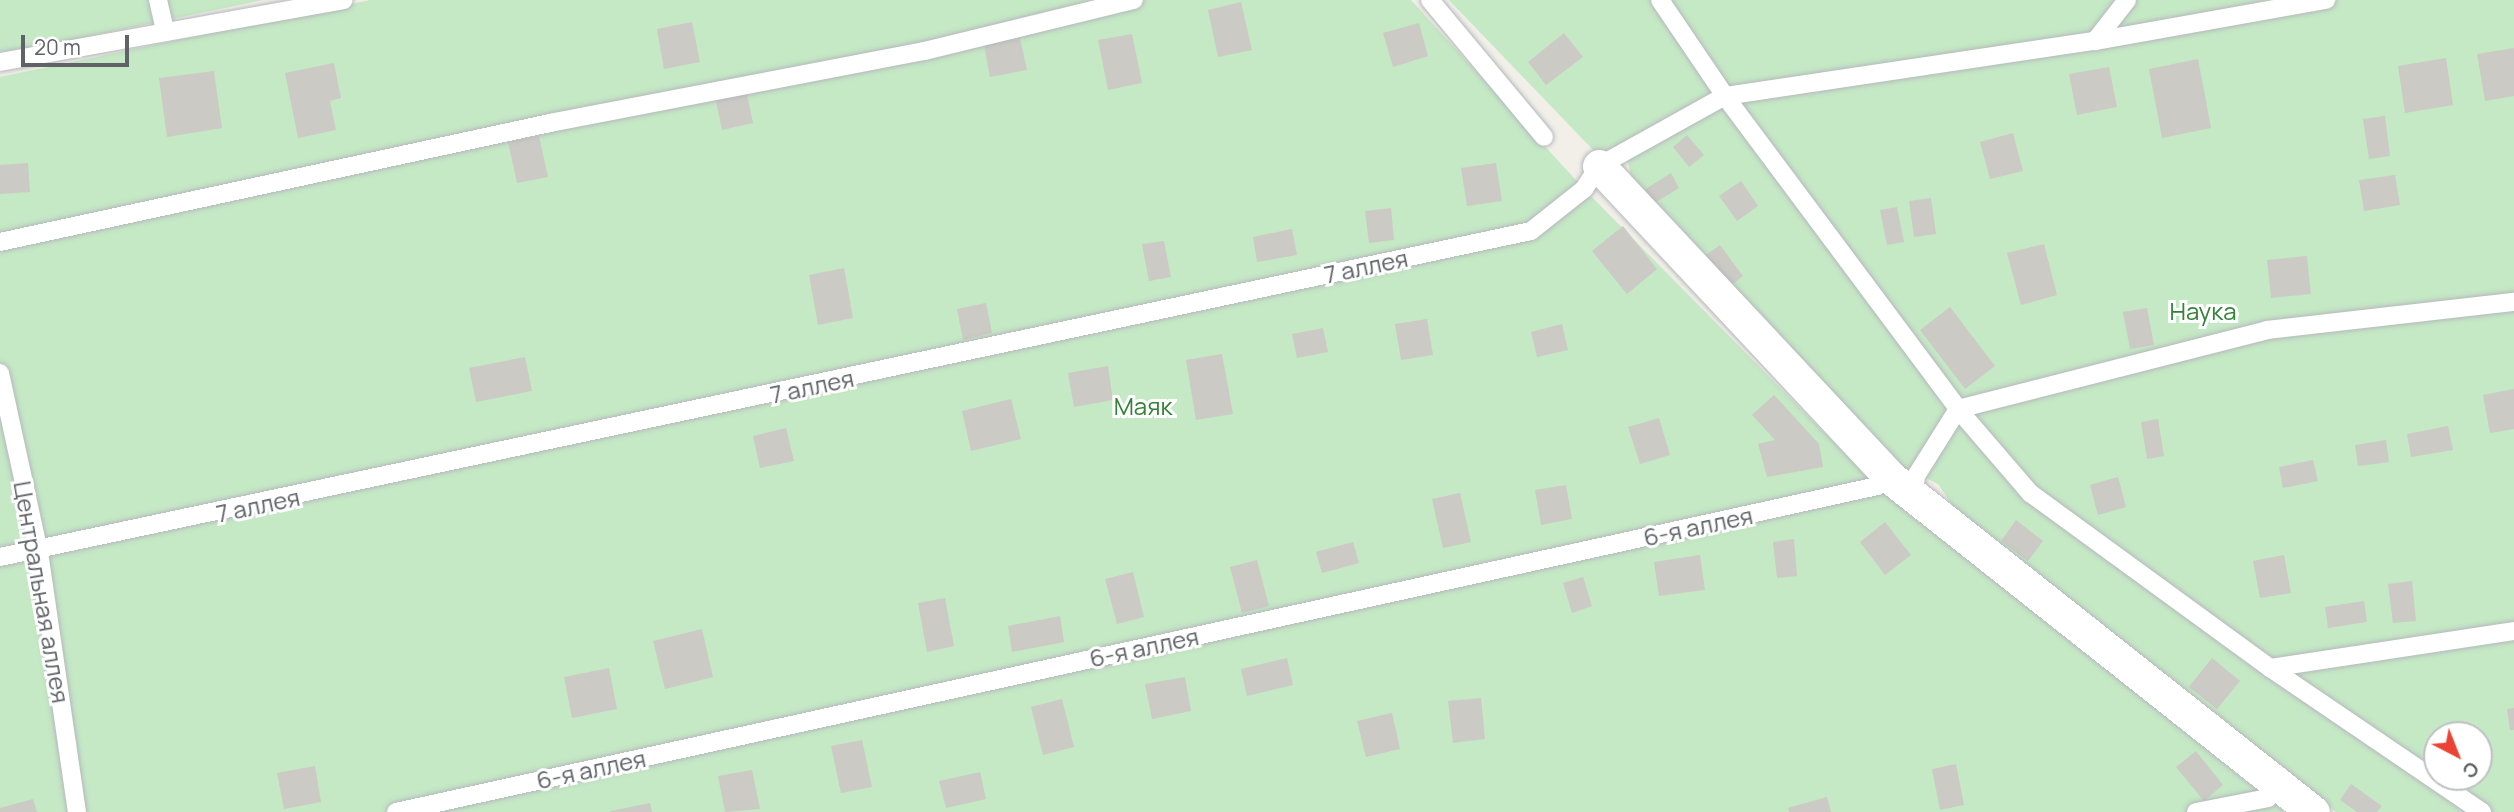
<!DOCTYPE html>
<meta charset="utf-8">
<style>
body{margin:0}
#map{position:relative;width:2514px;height:812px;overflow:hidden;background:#f1efe8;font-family:Manrope,sans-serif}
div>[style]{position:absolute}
.green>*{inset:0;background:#c5e8c5}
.building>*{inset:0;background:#cccac5}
.roads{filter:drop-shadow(0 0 2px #b5b8bc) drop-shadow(0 0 2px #b5b8bc)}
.lane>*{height:18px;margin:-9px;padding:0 9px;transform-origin:9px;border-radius:9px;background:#fff}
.street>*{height:33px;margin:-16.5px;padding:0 16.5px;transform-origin:16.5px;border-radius:16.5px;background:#fff}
span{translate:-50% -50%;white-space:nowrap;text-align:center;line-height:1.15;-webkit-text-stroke:6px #fff;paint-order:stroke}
.street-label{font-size:24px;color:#5f6368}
.park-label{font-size:24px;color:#348238}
.north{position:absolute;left:2423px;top:721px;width:70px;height:70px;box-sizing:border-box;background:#fff;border:2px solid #bfc1c3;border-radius:50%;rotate:138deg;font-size:19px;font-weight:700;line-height:28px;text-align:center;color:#5f6368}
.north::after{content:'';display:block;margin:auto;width:24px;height:32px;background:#ea4335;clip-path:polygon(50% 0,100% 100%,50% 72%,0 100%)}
.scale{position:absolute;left:21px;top:35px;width:108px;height:32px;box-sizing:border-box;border:4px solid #5f6368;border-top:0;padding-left:9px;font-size:21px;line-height:24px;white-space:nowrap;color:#5f6368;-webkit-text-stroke:5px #fff;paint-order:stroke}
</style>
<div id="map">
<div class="green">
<div style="clip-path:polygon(0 0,263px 0,0 55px)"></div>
<div style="clip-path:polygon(370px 0,1411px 0,1584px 189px,1877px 486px,2285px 812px,0 812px,0 77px)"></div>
<div style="clip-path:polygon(evenodd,1449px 0,2514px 0,2514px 812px,2336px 812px,1960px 517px,1938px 484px,1901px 466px,1635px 196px,1626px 152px,1596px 153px,1449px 0,2437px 735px,2479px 735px,2479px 777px,2437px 777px,2437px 735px)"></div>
</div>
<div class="building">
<div style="clip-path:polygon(1241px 2px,1252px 50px,1218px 57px,1208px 10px)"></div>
<div style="clip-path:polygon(692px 22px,700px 62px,664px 69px,657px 29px)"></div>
<div style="clip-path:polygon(1419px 23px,1428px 56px,1393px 67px,1383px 33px)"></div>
<div style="clip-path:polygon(1564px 33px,1583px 57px,1546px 85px,1528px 62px)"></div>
<div style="clip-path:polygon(1132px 34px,1142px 83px,1108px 90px,1098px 40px)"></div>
<div style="clip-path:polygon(1020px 38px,1027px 70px,990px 77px,984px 45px)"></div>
<div style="clip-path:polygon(2514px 48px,2514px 96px,2485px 101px,2477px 54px)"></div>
<div style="clip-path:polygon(2446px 58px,2453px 105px,2405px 113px,2398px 66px)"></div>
<div style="clip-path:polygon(2198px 59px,2211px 128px,2162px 138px,2149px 69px)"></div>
<div style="clip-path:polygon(334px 63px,341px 98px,330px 101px,336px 130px,298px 138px,285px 73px)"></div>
<div style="clip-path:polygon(2109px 67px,2117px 107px,2077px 115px,2069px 74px)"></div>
<div style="clip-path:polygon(214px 71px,222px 128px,167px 137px,159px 78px)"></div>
<div style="clip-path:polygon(746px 90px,753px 123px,722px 130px,715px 97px)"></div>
<div style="clip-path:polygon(2385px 116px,2390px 156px,2369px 159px,2363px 119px)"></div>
<div style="clip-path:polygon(2013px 133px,2023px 171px,1990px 179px,1980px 142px)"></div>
<div style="clip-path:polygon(1687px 135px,1704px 155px,1689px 167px,1673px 147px)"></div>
<div style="clip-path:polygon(539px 136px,548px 177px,517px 183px,508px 142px)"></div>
<div style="clip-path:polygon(28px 163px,30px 192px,0 194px,0 165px)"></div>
<div style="clip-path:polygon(1496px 163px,1502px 201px,1467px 206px,1461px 168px)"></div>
<div style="clip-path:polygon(1671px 173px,1679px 188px,1653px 204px,1644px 190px)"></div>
<div style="clip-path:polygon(2395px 175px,2400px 205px,2364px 211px,2359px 180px)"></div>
<div style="clip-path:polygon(1741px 181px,1758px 206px,1737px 221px,1719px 196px)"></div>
<div style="clip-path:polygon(1931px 198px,1936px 234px,1914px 237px,1909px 201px)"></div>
<div style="clip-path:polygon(1897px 207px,1904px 242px,1887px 245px,1880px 210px)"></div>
<div style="clip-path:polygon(1391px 208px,1394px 240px,1369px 243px,1365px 211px)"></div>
<div style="clip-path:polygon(1623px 226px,1657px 269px,1627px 294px,1592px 251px)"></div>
<div style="clip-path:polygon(1292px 229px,1297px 255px,1257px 262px,1253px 237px)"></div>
<div style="clip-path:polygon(1164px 241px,1171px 277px,1149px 281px,1142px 244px)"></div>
<div style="clip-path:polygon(2044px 244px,2057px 295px,2021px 305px,2007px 253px)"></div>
<div style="clip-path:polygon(1720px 245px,1743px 276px,1729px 287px,1706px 255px)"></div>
<div style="clip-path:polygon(2307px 256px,2311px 294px,2271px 298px,2267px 260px)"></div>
<div style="clip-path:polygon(844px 268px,853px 318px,818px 325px,809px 275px)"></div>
<div style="clip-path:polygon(986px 303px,992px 333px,963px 340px,957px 309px)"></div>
<div style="clip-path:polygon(1950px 307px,1995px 366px,1965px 389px,1920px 330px)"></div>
<div style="clip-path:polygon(2147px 308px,2154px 345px,2130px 349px,2123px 312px)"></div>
<div style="clip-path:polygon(1427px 319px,1433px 355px,1401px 360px,1395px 324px)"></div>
<div style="clip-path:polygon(1562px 324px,1568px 350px,1537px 357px,1531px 332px)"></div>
<div style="clip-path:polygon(1323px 328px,1328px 352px,1297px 358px,1292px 334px)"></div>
<div style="clip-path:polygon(1222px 354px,1233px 414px,1196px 420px,1186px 360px)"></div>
<div style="clip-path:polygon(525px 357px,532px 391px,476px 402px,469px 368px)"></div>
<div style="clip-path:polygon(1108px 366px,1113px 400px,1074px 407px,1068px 373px)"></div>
<div style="clip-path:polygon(2514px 389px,2514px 429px,2490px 433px,2483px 395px)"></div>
<div style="clip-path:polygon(1774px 395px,1819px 444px,1823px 467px,1767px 477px,1758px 444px,1775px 440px,1752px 415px)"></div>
<div style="clip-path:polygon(1011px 399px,1021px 439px,971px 451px,962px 411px)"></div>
<div style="clip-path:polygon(1659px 418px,1670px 455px,1640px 464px,1628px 427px)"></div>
<div style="clip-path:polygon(2158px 419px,2164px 456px,2147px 459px,2141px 422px)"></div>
<div style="clip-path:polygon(2448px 426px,2453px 450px,2411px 457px,2407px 434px)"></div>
<div style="clip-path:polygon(786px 428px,794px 461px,760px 468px,753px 436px)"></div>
<div style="clip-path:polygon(2386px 440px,2389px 462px,2358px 466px,2355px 445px)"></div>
<div style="clip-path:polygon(2313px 460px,2318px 481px,2283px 488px,2279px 467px)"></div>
<div style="clip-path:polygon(2118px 477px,2126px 507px,2098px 515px,2090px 485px)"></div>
<div style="clip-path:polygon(1566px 485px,1572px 519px,1541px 525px,1535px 490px)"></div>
<div style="clip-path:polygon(1460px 493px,1471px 542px,1443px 548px,1432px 499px)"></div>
<div style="clip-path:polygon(2016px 520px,2043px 541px,2028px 561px,2001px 541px)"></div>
<div style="clip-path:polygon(1885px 522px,1911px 555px,1885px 575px,1860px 542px)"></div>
<div style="clip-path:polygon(1794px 539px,1797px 576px,1777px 578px,1773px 542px)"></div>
<div style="clip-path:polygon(1353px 542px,1359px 563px,1322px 573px,1316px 552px)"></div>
<div style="clip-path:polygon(1700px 555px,1705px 590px,1659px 596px,1654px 562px)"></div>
<div style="clip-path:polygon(2284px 555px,2291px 593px,2260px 598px,2253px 561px)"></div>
<div style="clip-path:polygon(1257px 560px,1269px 606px,1242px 613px,1230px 567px)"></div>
<div style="clip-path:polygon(1133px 572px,1144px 617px,1117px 624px,1105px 579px)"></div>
<div style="clip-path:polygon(1583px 577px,1592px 606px,1572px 613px,1563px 583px)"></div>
<div style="clip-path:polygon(2412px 581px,2416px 621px,2393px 623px,2388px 584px)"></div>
<div style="clip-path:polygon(945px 598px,954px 646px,927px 652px,918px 603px)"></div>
<div style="clip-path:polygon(2364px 601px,2367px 622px,2328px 628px,2325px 607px)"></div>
<div style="clip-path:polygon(1060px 616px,1064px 642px,1012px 652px,1008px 626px)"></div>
<div style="clip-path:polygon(702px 629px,713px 677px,665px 689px,653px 641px)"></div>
<div style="clip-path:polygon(1287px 658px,1293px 685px,1247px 696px,1241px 669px)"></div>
<div style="clip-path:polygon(2212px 658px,2240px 681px,2217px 709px,2189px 687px)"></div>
<div style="clip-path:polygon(609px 668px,617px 709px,572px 718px,564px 677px)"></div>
<div style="clip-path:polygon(1185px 677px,1191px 711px,1152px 719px,1145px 684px)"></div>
<div style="clip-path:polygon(1481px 698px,1485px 739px,1453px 743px,1448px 701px)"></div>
<div style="clip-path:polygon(1062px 699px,1074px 747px,1043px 755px,1031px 707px)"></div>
<div style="clip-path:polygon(2514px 708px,2514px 730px,2510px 730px,2507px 709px)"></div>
<div style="clip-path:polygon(1392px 713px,1400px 749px,1366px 757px,1357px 721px)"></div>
<div style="clip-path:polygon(862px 740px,872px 787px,841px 793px,831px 746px)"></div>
<div style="clip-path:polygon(2196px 751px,2223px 785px,2204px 801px,2176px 767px)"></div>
<div style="clip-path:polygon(1956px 764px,1964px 805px,1940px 810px,1932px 769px)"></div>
<div style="clip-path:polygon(315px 766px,321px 802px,284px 809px,277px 773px)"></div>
<div style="clip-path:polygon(752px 770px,760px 809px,725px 812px,718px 776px)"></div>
<div style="clip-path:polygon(980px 772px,986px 799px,946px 808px,939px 781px)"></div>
<div style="clip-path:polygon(2351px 784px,2382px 806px,2377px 812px,2357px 812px,2340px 800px)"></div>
<div style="clip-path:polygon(1827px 797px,1831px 812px,1789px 812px,1788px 808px)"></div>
<div style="clip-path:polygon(33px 799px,37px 812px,0 812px,0 808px)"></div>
<div style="clip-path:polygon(650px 803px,652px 812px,611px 812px,611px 811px)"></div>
</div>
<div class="roads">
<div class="lane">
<div style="left:158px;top:0;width:31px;rotate:77deg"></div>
<div style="left:1430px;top:0;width:178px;rotate:50.2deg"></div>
<div style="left:1660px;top:0;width:116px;rotate:55.9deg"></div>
<div style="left:1725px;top:96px;width:390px;rotate:53.3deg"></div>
<div style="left:1958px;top:409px;width:79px;rotate:122.1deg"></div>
<div style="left:1916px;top:476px;width:17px;rotate:97deg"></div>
<div style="left:2095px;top:41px;width:52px;rotate:-52deg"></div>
<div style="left:0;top:62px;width:349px;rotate:-10.2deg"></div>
<div style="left:0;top:242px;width:563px;rotate:-12.21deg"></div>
<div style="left:550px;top:123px;width:381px;rotate:-10.9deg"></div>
<div style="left:924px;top:51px;width:216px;rotate:-13.7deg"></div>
<div style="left:0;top:373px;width:183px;rotate:77.7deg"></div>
<div style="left:39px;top:552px;width:263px;rotate:81.7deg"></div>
<div style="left:0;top:557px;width:1565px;rotate:-12.02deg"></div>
<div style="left:1531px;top:231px;width:68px;rotate:-38.4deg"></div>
<div style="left:1584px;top:189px;width:27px;rotate:-57deg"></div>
<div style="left:1599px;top:166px;width:144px;rotate:-29.1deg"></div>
<div style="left:1725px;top:96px;width:374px;rotate:-8.5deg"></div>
<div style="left:2095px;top:41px;width:235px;rotate:-10.1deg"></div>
<div style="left:2270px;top:668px;width:247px;rotate:-8.6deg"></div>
<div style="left:396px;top:812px;width:1516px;rotate:-12.41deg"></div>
<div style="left:1877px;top:486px;width:16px;rotate:-30deg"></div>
<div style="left:2196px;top:812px;width:73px;rotate:-11deg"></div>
<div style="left:2268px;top:798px;width:16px;rotate:-55deg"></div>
<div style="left:2482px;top:812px;width:256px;rotate:-145.8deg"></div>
<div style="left:2270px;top:668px;width:296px;rotate:-143.9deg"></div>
<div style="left:2031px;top:494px;width:112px;rotate:-130.7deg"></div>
<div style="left:1958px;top:409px;width:319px;rotate:-14.3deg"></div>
<div style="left:2267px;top:330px;width:249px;rotate:-6.5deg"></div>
</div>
<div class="street">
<div style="left:1599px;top:166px;width:427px;rotate:46.9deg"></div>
<div style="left:1891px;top:478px;width:538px;rotate:38.36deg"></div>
</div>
</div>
<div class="street-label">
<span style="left:1366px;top:266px;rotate:-12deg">7 аллея</span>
<span style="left:812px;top:386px;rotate:-12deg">7 аллея</span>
<span style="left:258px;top:505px;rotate:-12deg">7 аллея</span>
<span style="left:1698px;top:526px;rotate:-12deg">6-я аллея</span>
<span style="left:42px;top:592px;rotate:80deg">Центральная аллея</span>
<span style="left:1144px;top:647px;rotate:-12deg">6-я аллея</span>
<span style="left:591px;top:769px;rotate:-12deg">6-я аллея</span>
</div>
<div class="park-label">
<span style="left:2203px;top:311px">Наука</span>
<span style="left:1143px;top:406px">Маяк</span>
</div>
<div class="north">С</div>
<div class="scale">20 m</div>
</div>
